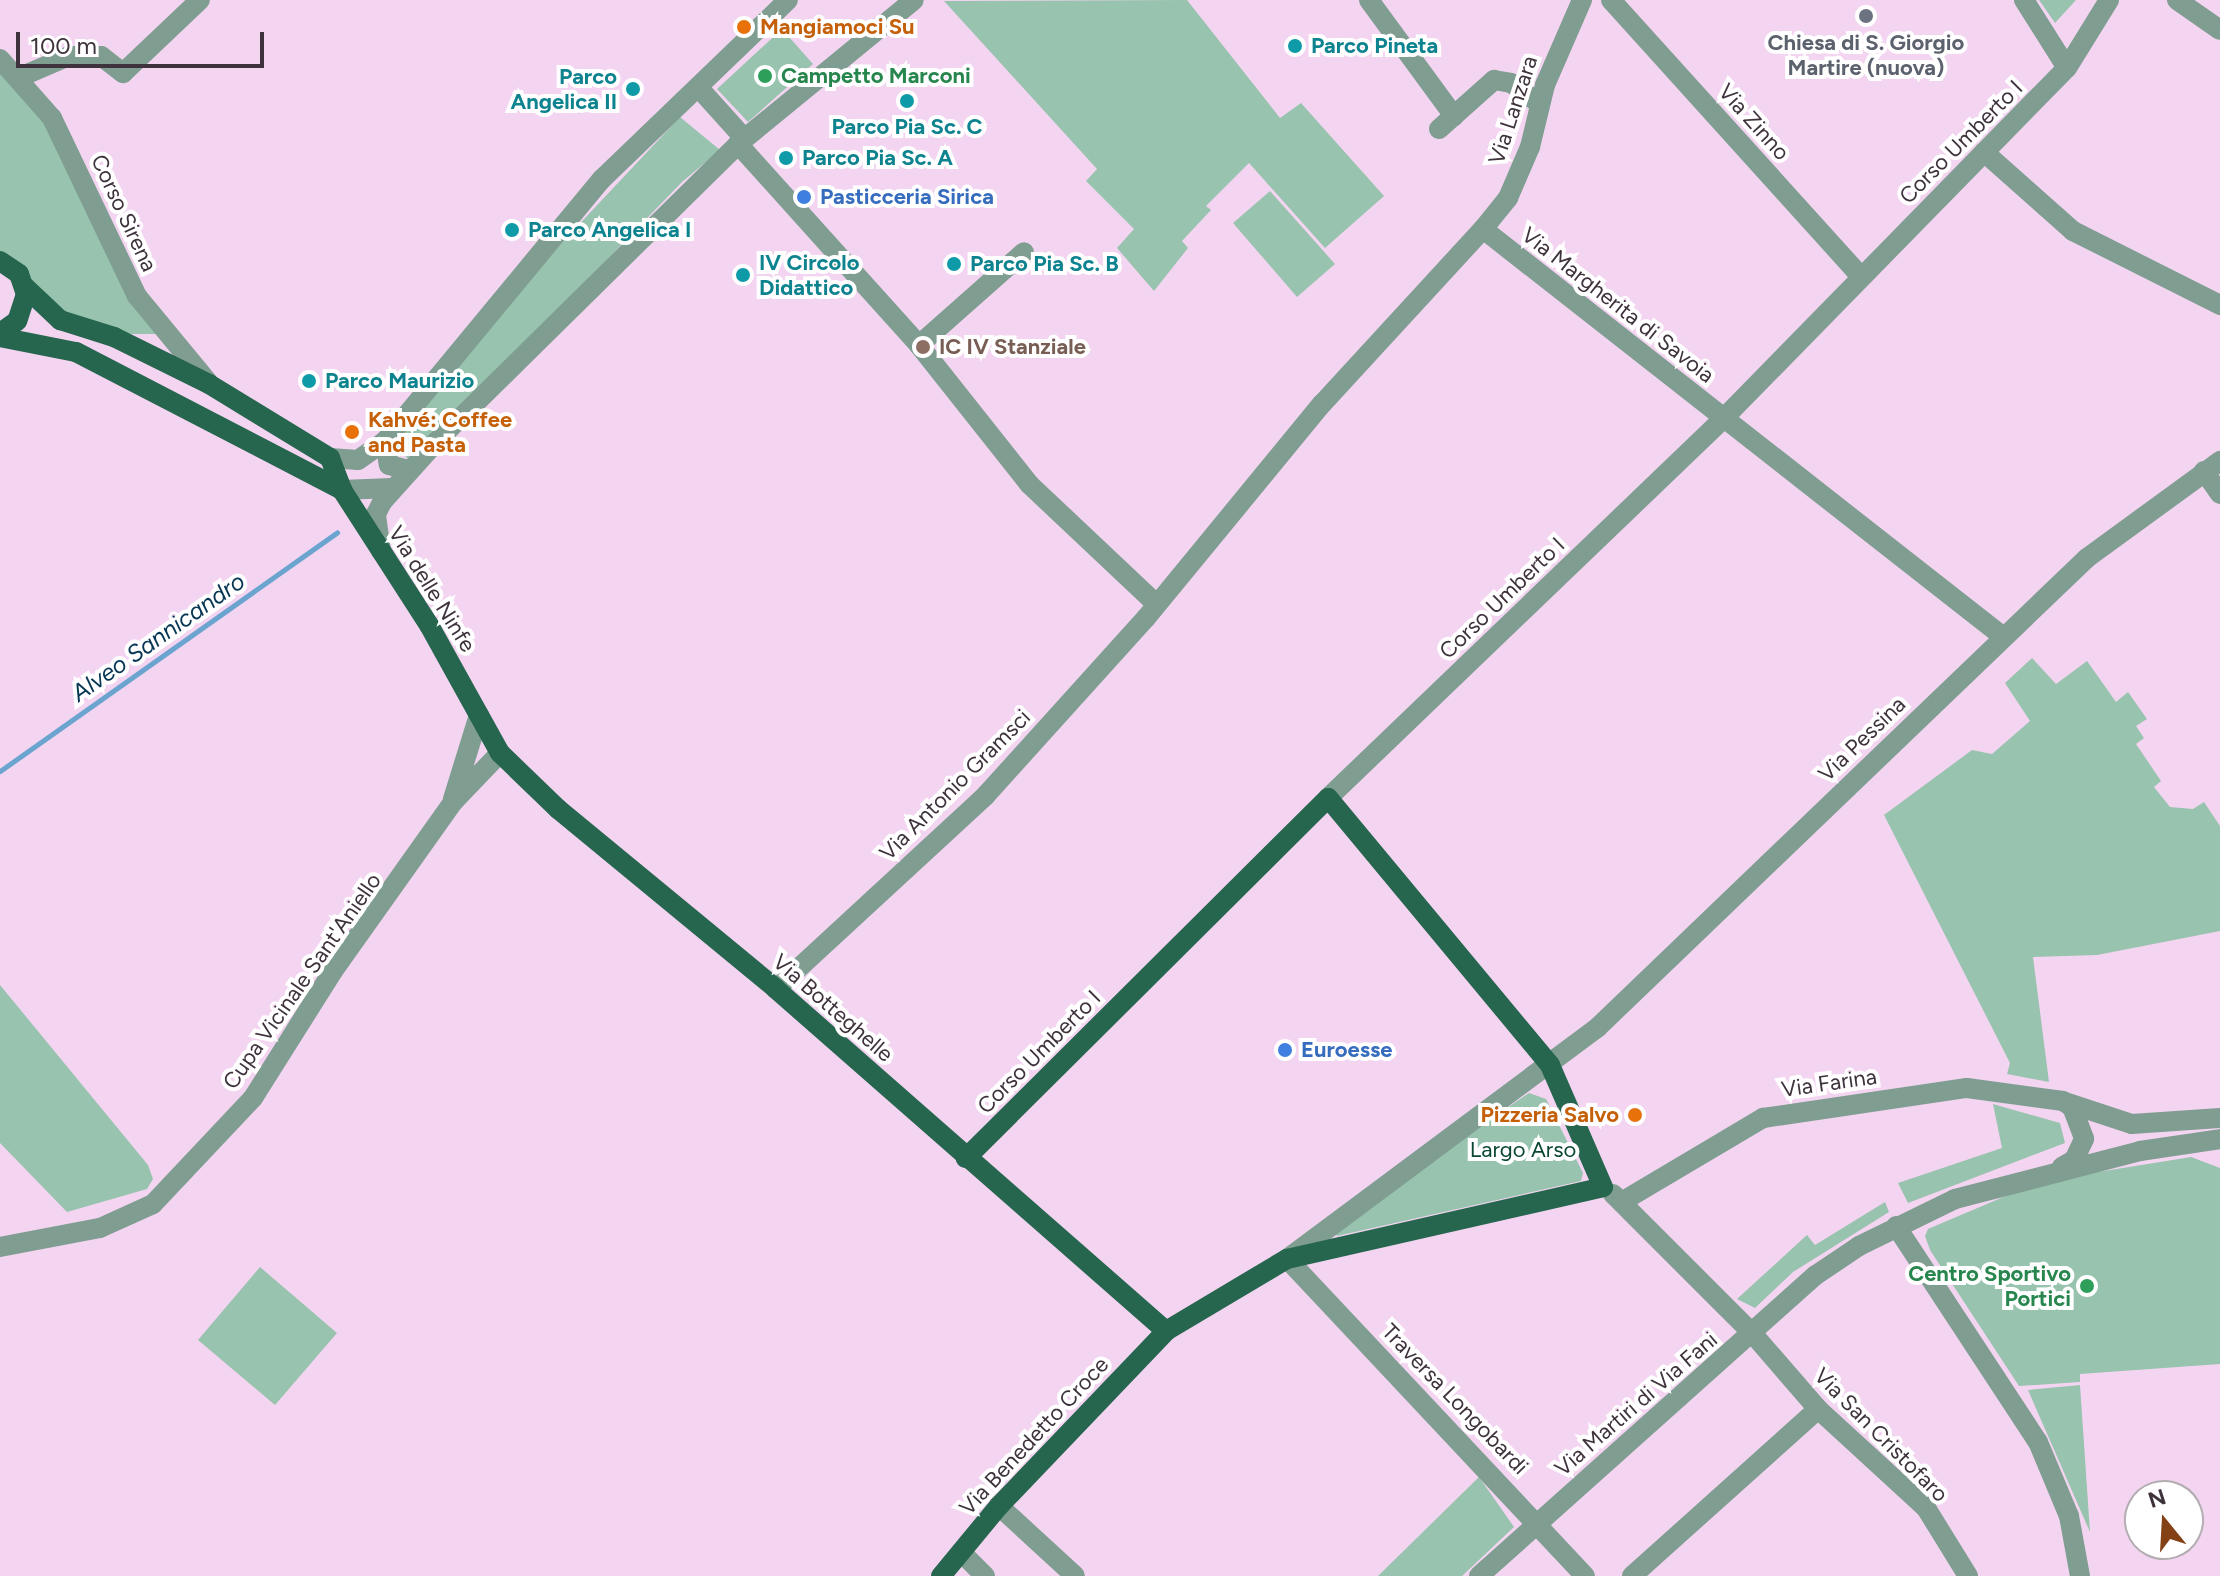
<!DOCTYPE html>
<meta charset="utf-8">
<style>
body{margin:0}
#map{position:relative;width:2220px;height:1576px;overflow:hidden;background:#f4d5f1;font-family:Figtree,sans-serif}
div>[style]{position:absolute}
.green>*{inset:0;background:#98c3ae}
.stream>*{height:5px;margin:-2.5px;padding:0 2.5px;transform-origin:2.5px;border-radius:2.5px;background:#6aa4cf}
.minor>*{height:20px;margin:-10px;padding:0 10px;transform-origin:10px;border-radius:10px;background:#7f9d90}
.major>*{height:20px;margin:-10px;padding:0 10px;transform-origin:10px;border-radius:10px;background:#26654e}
.dots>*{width:22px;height:22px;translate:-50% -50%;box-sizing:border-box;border:4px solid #fff;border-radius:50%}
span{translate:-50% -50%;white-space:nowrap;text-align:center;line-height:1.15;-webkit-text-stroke:8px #fff;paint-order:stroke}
.food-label{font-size:22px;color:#c56008;font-weight:700}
.left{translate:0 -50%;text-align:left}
.right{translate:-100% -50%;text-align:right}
.worship-label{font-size:22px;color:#5b616d;font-weight:700}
.culture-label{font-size:22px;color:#0d838f;font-weight:700}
.leisure-label{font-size:22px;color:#27864d;font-weight:700}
.street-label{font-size:22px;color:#3e323d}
.shop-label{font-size:22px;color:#366cbe;font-weight:700}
.education-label{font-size:22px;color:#785e54;font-weight:700}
.park-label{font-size:22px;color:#094731}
.water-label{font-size:24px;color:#063653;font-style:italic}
.north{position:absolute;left:2124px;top:1480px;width:80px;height:80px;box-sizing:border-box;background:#fff;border:2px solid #b2adb1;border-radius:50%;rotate:342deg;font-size:22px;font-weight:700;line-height:32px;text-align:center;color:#3e323d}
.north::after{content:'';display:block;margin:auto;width:28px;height:36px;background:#854116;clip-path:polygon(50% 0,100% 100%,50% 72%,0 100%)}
.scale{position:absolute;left:16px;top:32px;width:248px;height:36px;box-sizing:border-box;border:4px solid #3e323d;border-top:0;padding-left:10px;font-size:24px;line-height:28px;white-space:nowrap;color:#3e323d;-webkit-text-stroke:6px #fff;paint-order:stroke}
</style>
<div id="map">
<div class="green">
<div style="clip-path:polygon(1187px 0,1280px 118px,1301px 103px,1384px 196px,1325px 248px,1249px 163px,1206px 206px,1211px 210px,1182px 241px,1188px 248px,1154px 291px,1117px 248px,1134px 229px,1086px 181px,1097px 169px,944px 1px)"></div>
<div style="clip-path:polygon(2039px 0,2076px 0,2055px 23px)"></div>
<div style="clip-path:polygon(782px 29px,813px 64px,748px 122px,717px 89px)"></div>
<div style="clip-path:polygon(0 62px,52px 118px,163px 334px,131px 334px,69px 317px,0 270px)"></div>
<div style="clip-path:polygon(680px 117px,720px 150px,682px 182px,411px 462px,392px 442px,554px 251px)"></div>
<div style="clip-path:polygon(1270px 191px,1335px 264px,1297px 297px,1233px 223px)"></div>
<div style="clip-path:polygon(2032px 658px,2056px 684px,2087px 661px,2116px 702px,2128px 692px,2147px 719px,2136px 726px,2144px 738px,2136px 744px,2161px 781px,2154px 787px,2170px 807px,2193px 809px,2204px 802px,2220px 826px,2220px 931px,2097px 955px,2033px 957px,2049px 1082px,2007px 1074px,2010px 1063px,1884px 815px,1972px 750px,1992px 754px,2030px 721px,2005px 683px)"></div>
<div style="clip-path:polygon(0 985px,148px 1165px,153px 1179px,147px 1189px,67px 1212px,0 1143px)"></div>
<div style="clip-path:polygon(1529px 1093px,1546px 1099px,1583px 1173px,1581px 1181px,1337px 1236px,1332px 1227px)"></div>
<div style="clip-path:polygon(1993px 1104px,2060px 1123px,2065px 1143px,1908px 1203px,1898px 1183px,2002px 1148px)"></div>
<div style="clip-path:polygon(2191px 1157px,2220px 1168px,2220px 1364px,2080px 1374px,2080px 1382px,2019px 1386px,1930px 1250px,1925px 1236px,1928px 1229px,2008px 1195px,2098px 1172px)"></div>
<div style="clip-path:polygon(1885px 1202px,1889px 1212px,1793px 1272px,1755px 1308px,1737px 1299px,1807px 1235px,1815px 1245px)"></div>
<div style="clip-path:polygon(260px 1267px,337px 1333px,275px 1405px,198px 1340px)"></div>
<div style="clip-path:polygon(2080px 1385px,2090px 1532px,2028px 1390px)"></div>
<div style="clip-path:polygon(1479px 1477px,1514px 1527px,1462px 1576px,1378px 1576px)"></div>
</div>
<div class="stream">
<div style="left:0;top:771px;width:413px;rotate:-35.3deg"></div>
</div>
<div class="minor">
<div style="left:1369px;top:0;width:144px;rotate:53.8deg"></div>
<div style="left:1611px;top:0;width:373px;rotate:47.9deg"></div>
<div style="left:2024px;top:0;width:80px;rotate:57.7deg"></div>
<div style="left:2177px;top:0;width:52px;rotate:34.9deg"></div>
<div style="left:0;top:59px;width:79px;rotate:48.6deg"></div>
<div style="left:52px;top:118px;width:197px;rotate:64.5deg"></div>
<div style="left:137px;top:296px;width:112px;rotate:50.5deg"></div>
<div style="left:20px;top:77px;width:53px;rotate:-23.2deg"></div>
<div style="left:69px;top:56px;width:32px"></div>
<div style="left:101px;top:56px;width:28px;rotate:38deg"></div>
<div style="left:123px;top:73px;width:106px;rotate:-43.5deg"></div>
<div style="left:698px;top:87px;width:69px;rotate:48deg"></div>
<div style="left:1439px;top:129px;width:74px;rotate:-41.7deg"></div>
<div style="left:1494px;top:80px;width:17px;rotate:10deg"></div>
<div style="left:1511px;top:83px;width:36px;rotate:36deg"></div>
<div style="left:738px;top:144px;width:270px;rotate:48deg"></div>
<div style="left:919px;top:345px;width:177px;rotate:51.6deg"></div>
<div style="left:1029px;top:484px;width:172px;rotate:43.3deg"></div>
<div style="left:1984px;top:152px;width:119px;rotate:41.6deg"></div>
<div style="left:2073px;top:231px;width:165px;rotate:26.7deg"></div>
<div style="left:1483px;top:229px;width:660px;rotate:38.1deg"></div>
<div style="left:919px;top:345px;width:140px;rotate:-41.5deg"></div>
<div style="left:385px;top:441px;width:24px;rotate:81deg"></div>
<div style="left:389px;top:465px;width:21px;rotate:14deg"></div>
<div style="left:330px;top:458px;width:28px;rotate:4deg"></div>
<div style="left:358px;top:460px;width:33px;rotate:-35deg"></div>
<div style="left:385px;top:441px;width:340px;rotate:-50.4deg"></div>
<div style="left:602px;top:179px;width:258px;rotate:-43.9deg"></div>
<div style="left:2204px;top:471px;width:28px;rotate:55deg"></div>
<div style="left:342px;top:490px;width:50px;rotate:-2.3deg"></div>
<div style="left:381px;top:551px;width:37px;rotate:-98deg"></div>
<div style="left:376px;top:514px;width:13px;rotate:-63deg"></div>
<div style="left:382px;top:502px;width:81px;rotate:-48deg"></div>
<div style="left:436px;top:442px;width:424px;rotate:-44.6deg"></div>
<div style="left:738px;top:144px;width:227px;rotate:-39.3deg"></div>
<div style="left:1328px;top:798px;width:547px;rotate:-43.82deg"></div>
<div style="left:1723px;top:419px;width:491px;rotate:-45.6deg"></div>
<div style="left:2067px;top:68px;width:80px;rotate:-58.3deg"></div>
<div style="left:453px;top:799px;width:88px;rotate:-72.8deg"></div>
<div style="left:776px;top:989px;width:286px;rotate:-42.7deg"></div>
<div style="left:986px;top:795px;width:239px;rotate:-47.9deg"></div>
<div style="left:1146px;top:618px;width:277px;rotate:-50.6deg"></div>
<div style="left:1322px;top:404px;width:238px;rotate:-47.4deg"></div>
<div style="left:1483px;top:229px;width:40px;rotate:-51deg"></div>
<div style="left:1508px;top:198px;width:56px;rotate:-66.7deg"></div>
<div style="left:1530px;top:147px;width:64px;rotate:-76.4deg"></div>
<div style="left:1545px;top:85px;width:93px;rotate:-66.5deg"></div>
<div style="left:2068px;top:1103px;width:67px;rotate:18.2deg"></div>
<div style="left:2132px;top:1124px;width:88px;rotate:-3.9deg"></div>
<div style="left:1613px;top:1194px;width:198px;rotate:45deg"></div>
<div style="left:1753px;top:1334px;width:99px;rotate:49.1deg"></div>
<div style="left:1818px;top:1409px;width:147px;rotate:42.5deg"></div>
<div style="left:1926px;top:1508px;width:80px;rotate:58.3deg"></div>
<div style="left:1623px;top:1201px;width:163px;rotate:-30.7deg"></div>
<div style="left:1763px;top:1118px;width:206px;rotate:-8.4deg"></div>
<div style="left:1967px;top:1088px;width:97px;rotate:7.7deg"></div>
<div style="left:2063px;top:1101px;width:11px;rotate:34deg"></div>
<div style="left:2072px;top:1107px;width:34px;rotate:69deg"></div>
<div style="left:2084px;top:1139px;width:23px;rotate:115deg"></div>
<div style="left:2074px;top:1160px;width:14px;rotate:150deg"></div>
<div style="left:1896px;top:1226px;width:258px;rotate:56.7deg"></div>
<div style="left:2038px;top:1442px;width:80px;rotate:67.3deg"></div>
<div style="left:2069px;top:1516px;width:61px;rotate:79.6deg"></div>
<div style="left:0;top:1247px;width:102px;rotate:-10.8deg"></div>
<div style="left:100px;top:1228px;width:58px;rotate:-24.4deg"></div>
<div style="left:153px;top:1204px;width:146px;rotate:-46.7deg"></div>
<div style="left:253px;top:1098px;width:150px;rotate:-57.8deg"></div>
<div style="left:333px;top:971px;width:207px;rotate:-54.6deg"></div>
<div style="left:453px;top:802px;width:68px;rotate:-46.2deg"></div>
<div style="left:999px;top:1506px;width:103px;rotate:42.6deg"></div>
<div style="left:961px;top:1552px;width:34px;rotate:45deg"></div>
<div style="left:1479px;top:1576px;width:452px;rotate:-41.8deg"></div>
<div style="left:1816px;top:1275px;width:52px;rotate:-34deg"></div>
<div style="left:1859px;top:1246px;width:107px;rotate:-26.1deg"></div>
<div style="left:1955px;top:1199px;width:191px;rotate:-14.5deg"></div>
<div style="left:2140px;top:1151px;width:81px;rotate:-8.5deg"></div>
<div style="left:1585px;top:1576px;width:435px;rotate:-133.2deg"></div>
<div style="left:1287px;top:1259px;width:387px;rotate:-36.7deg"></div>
<div style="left:1597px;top:1028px;width:679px;rotate:-43.81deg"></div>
<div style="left:2087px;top:558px;width:165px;rotate:-36.1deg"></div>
<div style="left:1632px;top:1576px;width:250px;rotate:-41.9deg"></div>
</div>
<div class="major">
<div style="left:0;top:261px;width:23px;rotate:34deg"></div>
<div style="left:19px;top:274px;width:21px;rotate:71deg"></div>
<div style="left:26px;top:294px;width:28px;rotate:108deg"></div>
<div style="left:17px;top:321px;width:21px;rotate:145deg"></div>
<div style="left:24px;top:286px;width:50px;rotate:43.4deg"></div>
<div style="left:60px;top:320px;width:57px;rotate:17.5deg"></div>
<div style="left:114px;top:337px;width:106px;rotate:26.3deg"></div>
<div style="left:209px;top:384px;width:142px;rotate:31.4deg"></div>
<div style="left:330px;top:458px;width:34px;rotate:69deg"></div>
<div style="left:342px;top:490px;width:161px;rotate:57.2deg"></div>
<div style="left:429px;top:625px;width:146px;rotate:61deg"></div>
<div style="left:500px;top:753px;width:81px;rotate:44deg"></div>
<div style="left:558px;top:809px;width:283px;rotate:39.5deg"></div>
<div style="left:776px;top:989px;width:519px;rotate:41.25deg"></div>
<div style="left:0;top:337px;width:77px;rotate:11.2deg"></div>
<div style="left:76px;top:352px;width:300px;rotate:27.4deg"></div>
<div style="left:941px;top:1576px;width:91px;rotate:-50.4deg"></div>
<div style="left:999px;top:1506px;width:242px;rotate:-46.3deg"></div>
<div style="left:1166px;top:1331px;width:141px;rotate:-30.8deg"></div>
<div style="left:1287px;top:1259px;width:324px;rotate:-12.8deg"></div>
<div style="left:1603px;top:1187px;width:133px;rotate:-113.5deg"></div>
<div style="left:1550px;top:1065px;width:347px;rotate:-129.7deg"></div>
<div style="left:1328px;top:798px;width:511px;rotate:135.16deg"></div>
</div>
<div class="dots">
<div style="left:1866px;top:16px;background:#6b7280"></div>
<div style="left:744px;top:27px;background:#e8710a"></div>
<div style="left:1295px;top:46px;background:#0f9aa8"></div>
<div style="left:765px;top:76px;background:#2e9e5b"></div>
<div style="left:633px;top:89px;background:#0f9aa8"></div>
<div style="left:907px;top:101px;background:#0f9aa8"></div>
<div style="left:786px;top:158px;background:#0f9aa8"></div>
<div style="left:804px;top:197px;background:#3f7fe0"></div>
<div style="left:512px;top:230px;background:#0f9aa8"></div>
<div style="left:954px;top:264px;background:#0f9aa8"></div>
<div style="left:743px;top:275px;background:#0f9aa8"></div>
<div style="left:923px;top:347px;background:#8d6e63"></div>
<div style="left:309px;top:381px;background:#0f9aa8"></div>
<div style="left:352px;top:432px;background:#e8710a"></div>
<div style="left:1285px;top:1050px;background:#3f7fe0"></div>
<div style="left:1635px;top:1115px;background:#e8710a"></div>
<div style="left:2087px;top:1286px;background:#2e9e5b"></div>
</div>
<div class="food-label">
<span class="left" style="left:760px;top:27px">Mangiamoci Su</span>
<span class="left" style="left:368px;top:432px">Kahvé: Coffee<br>and Pasta</span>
<span class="right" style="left:1619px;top:1115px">Pizzeria Salvo</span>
</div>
<div class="worship-label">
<span style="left:1866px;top:55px">Chiesa di S. Giorgio<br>Martire (nuova)</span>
</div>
<div class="culture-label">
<span class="left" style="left:1311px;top:46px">Parco Pineta</span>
<span class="right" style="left:617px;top:89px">Parco<br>Angelica II</span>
<span style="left:907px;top:127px">Parco Pia Sc. C</span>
<span class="left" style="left:802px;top:158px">Parco Pia Sc. A</span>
<span class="left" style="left:528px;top:230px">Parco Angelica I</span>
<span class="left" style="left:759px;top:275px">IV Circolo<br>Didattico</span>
<span class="left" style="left:970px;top:264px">Parco Pia Sc. B</span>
<span class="left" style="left:325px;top:381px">Parco Maurizio</span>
</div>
<div class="leisure-label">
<span class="left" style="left:781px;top:76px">Campetto Marconi</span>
<span class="right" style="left:2071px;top:1286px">Centro Sportivo<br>Portici</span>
</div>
<div class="street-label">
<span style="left:1513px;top:110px;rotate:-72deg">Via Lanzara</span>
<span style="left:1754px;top:122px;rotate:48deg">Via Zinno</span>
<span style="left:1961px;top:142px;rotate:-45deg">Corso Umberto I</span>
<span style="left:124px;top:213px;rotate:65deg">Corso Sirena</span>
<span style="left:1618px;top:305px;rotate:38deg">Via Margherita di Savoia</span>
<span style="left:432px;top:589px;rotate:58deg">Via delle Ninfe</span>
<span style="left:1502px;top:598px;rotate:-44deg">Corso Umberto I</span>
<span style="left:1862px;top:739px;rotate:-44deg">Via Pessina</span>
<span style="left:955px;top:785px;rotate:-45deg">Via Antonio Gramsci</span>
<span style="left:302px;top:981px;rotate:-55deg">Cupa Vicinale Sant'Aniello</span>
<span style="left:833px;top:1008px;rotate:41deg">Via Botteghelle</span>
<span style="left:1039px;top:1052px;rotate:-45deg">Corso Umberto I</span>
<span style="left:1829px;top:1083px;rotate:-8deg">Via Farina</span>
<span style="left:1455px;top:1399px;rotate:46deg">Traversa Longobardi</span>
<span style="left:1636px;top:1404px;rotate:-41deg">Via Martiri di Via Fani</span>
<span style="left:1881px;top:1435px;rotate:45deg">Via San Cristofaro</span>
<span style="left:1034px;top:1436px;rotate:-47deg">Via Benedetto Croce</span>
</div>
<div class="shop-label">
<span class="left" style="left:820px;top:197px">Pasticceria Sirica</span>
<span class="left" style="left:1301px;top:1050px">Euroesse</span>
</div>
<div class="education-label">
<span class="left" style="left:939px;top:347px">IC IV Stanziale</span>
</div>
<div class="park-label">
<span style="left:1523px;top:1150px">Largo Arso</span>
</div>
<div class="water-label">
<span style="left:158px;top:637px;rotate:-35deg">Alveo Sannicandro</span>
</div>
<div class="north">N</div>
<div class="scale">100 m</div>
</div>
